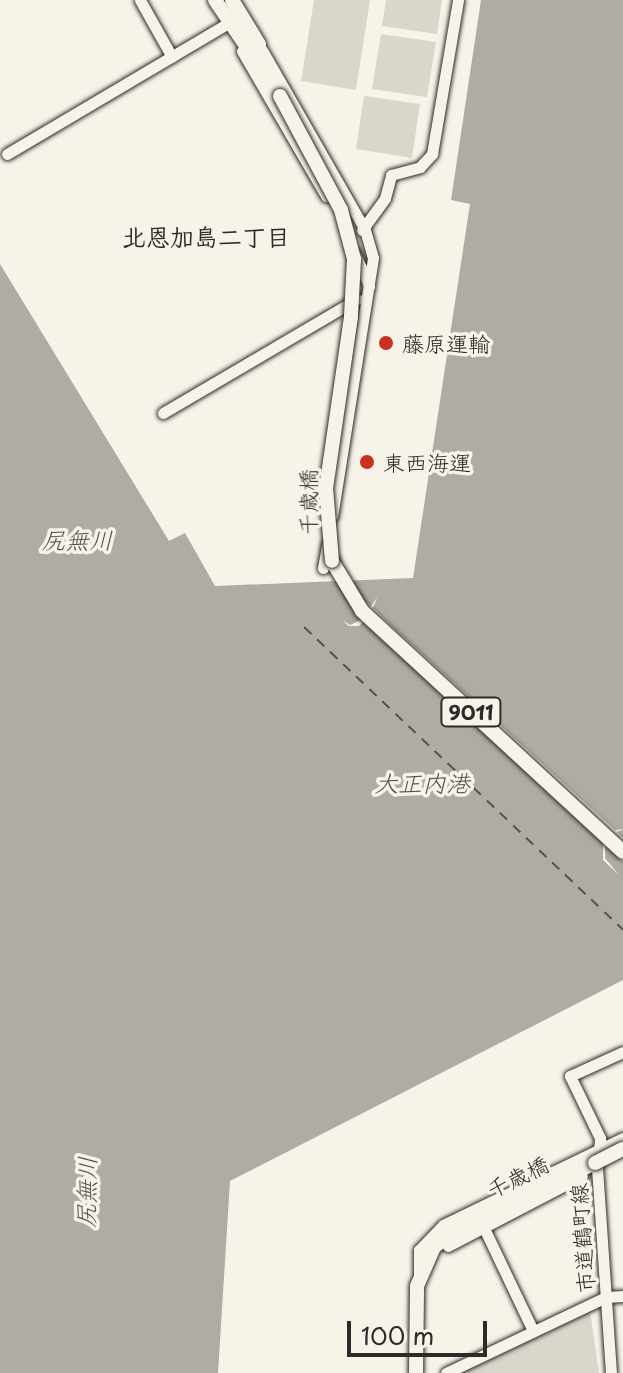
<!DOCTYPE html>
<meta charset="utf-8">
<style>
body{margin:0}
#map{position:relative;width:623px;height:1373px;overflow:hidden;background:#f7f3e8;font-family:"Playpen Sans","Klee One",sans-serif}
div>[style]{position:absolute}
.green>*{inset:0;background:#dad6cc}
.water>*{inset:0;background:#afaca4}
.pier>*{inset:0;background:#f7f3e8}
.ferry>*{height:2px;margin-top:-1px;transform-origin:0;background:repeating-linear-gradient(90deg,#53524f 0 10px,transparent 0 18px)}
.roads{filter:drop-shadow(0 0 2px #2b2b2b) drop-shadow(0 0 2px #2b2b2b)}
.minor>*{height:11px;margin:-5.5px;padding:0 5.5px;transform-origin:5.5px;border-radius:5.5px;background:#f7f3e8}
.major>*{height:14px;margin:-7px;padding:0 7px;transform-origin:7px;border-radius:7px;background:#f7f3e8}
.bridges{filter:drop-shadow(0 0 2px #2b2b2b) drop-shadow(0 0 2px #2b2b2b)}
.major-bridge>*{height:14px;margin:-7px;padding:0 7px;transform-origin:7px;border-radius:7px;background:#f7f3e8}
.dots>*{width:22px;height:22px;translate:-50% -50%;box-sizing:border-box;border:4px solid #f7f3e8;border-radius:50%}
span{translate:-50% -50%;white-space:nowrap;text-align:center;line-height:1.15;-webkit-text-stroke:7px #f7f3e8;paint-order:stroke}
.shield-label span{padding:2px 6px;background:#f7f3e8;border:2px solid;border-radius:6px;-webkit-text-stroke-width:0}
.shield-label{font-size:20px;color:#2b2b2b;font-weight:700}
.poi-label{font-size:22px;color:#2b2b2b}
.left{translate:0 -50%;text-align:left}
.street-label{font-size:22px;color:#2b2b2b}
.neighbourhood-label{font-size:24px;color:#2b2b2b;font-weight:700}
.water-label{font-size:24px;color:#53524f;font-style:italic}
.scale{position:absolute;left:347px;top:1321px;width:140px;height:36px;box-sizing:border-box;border:4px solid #2b2b2b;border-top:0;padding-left:10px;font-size:24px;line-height:28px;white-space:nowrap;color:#2b2b2b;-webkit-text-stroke:6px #f7f3e8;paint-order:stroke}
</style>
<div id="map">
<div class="green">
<div style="clip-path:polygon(314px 0,370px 0,356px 90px,301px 81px)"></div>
<div style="clip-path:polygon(386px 0,442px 0,437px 34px,382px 26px)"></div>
<div style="clip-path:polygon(381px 34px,436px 42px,427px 97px,372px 89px)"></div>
<div style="clip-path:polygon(364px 96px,420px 104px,412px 158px,356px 149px)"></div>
<div style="clip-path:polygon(590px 1311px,599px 1373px,459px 1373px)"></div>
</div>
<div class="water">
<div style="clip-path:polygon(481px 0,623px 0,623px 980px,230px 1181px,218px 1373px,0 1373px,0 264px,169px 541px,185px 533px,215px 586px,413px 578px,470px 204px,451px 200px)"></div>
</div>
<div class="pier">
<div style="clip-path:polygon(334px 578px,371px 606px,377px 598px,373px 608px,396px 630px,615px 830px,623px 829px,617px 832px,623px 838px,623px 862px,605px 846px,605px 858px,619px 875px,603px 860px,603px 843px,363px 622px,359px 626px,349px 626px,342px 620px,350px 625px,361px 620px)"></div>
</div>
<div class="ferry">
<div style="left:304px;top:627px;width:440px;rotate:43.5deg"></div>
</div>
<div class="roads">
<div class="minor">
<div style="left:140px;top:0;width:65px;rotate:60.7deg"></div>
<div style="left:262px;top:50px;width:207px;rotate:60.2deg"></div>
<div style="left:365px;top:230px;width:29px;rotate:74deg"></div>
<div style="left:373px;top:258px;width:261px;rotate:99deg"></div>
<div style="left:242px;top:51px;width:168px;rotate:59.9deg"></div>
<div style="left:7px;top:154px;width:267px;rotate:-30.6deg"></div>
<div style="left:362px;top:230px;width:39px;rotate:-54deg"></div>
<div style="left:385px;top:198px;width:24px;rotate:-75deg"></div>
<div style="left:391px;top:175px;width:30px;rotate:-15deg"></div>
<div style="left:420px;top:167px;width:18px;rotate:-47deg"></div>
<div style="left:432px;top:154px;width:156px;rotate:-80.4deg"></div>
<div style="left:355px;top:254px;width:35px;rotate:66deg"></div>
<div style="left:163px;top:413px;width:225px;rotate:-30.4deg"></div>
<div style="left:323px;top:568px;width:23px;rotate:-80deg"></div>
<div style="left:483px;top:1226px;width:116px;rotate:64.5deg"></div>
<div style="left:448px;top:1246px;width:151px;rotate:-27.6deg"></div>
<div style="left:419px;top:1276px;width:26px;rotate:-90deg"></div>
<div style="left:419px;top:1250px;width:35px;rotate:-46deg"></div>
<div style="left:443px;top:1225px;width:200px;rotate:-25.8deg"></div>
<div style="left:446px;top:1373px;width:177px;rotate:-25.4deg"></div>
<div style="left:606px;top:1297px;width:17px;rotate:-3deg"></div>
<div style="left:611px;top:1373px;width:204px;rotate:-93.9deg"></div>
<div style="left:597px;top:1169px;width:31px;rotate:-84deg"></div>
<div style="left:600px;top:1138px;width:69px;rotate:-115.8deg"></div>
<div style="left:570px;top:1076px;width:58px;rotate:-24.4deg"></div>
</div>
<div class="major">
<div style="left:215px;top:0;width:116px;rotate:55.9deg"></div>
<div style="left:232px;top:0;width:52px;rotate:58.5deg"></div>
<div style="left:332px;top:561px;width:58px;rotate:59deg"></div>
<div style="left:362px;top:611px;width:355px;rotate:42.7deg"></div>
<div style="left:416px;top:1373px;width:87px;rotate:-89.3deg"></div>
<div style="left:417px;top:1286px;width:43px;rotate:-66.4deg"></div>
<div style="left:434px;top:1247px;width:34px;rotate:-37deg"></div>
<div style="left:461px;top:1227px;width:148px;rotate:-25.5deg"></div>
</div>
</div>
<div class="bridges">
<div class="major-bridge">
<div style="left:280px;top:96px;width:129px;rotate:61.8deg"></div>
<div style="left:341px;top:210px;width:51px;rotate:75.1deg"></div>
<div style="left:354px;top:259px;width:58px;rotate:93deg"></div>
<div style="left:351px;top:317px;width:173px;rotate:98.3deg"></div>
<div style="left:326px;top:488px;width:73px;rotate:85.3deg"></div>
<div style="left:595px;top:1163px;width:31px;rotate:-27deg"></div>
</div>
</div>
<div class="dots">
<div style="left:386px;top:343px;background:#c8321e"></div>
<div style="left:367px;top:462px;background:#c8321e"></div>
</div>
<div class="shield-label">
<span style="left:471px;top:712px">9011</span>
</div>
<div class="poi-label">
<span class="left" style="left:402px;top:343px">藤原運輸</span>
<span class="left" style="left:383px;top:462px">東西海運</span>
</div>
<div class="street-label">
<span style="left:307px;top:502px;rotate:-90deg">千歳橋</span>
<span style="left:517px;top:1176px;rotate:-26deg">千歳橋</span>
<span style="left:581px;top:1238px;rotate:-94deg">市道鶴町線</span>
</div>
<div class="neighbourhood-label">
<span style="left:206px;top:237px">北恩加島二丁目</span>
</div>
<div class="water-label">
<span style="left:77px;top:540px">尻無川</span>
<span style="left:422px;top:783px">大正内港</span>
<span style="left:86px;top:1192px;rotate:-89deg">尻無川</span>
</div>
<div class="scale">100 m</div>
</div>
